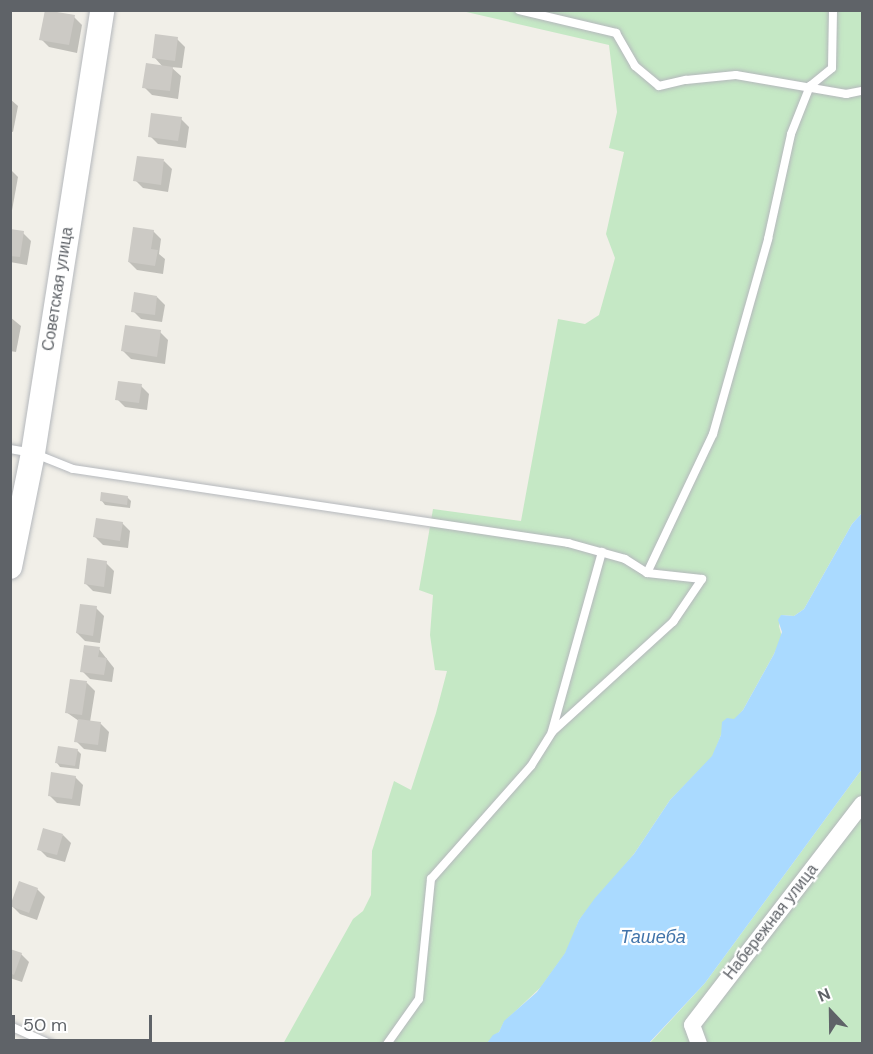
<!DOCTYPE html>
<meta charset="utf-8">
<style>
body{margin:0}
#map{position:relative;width:873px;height:1054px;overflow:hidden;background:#f1efe8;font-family:"DM Sans",sans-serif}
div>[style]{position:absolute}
.green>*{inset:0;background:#c5e8c5}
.water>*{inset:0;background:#aadaff}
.shadow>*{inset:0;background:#0003}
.building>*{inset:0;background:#cccac5}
.roads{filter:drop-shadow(0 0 2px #b5b8bc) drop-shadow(0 0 2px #b5b8bc)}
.lane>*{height:8px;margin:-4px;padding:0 4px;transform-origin:4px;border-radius:4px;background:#fff}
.street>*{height:16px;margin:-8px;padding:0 8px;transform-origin:8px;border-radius:8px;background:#fff}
.secondary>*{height:24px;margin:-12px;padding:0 12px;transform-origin:12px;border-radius:12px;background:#fff}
span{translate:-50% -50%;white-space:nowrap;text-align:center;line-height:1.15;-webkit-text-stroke:4.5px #fff;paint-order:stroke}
.street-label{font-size:16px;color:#5f6368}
.water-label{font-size:18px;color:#4174aa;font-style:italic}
.frame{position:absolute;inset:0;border:12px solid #5f6368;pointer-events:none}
.north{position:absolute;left:801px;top:982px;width:60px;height:60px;-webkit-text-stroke:4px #fff;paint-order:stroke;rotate:338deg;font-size:16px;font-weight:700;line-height:24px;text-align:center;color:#5f6368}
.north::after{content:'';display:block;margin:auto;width:21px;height:27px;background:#5f6368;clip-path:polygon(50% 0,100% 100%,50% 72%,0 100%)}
.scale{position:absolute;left:12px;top:1015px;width:140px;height:27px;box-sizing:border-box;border:3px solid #5f6368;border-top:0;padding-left:8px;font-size:18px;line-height:21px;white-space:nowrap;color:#5f6368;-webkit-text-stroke:4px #fff;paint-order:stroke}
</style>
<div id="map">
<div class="green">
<div style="clip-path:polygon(462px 11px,862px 11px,862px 513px,852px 524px,804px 609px,794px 616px,781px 615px,779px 626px,782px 637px,774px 654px,743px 710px,721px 735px,713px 756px,670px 800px,634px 854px,579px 920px,569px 948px,541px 987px,504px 1022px,499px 1032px,487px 1043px,283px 1044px,353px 919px,363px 911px,371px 895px,372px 851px,394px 781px,411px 790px,436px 713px,447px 671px,435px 670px,430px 635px,433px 595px,419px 590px,433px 509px,521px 521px,558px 319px,585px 324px,599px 315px,615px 258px,606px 234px,624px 152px,609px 148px,617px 112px,609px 45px)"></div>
<div style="clip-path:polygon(862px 769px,862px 1043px,649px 1044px,705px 983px)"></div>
</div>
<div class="water">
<div style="clip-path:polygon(862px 513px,862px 769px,705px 983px,649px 1043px,487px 1043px,493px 1035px,499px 1032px,504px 1021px,537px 992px,565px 953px,579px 920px,595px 898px,634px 854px,670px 800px,712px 756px,721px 735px,722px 722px,727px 718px,734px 719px,743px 710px,774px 654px,782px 632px,778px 620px,781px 615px,794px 616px,804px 609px,852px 524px)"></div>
</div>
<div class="shadow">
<div style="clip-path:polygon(74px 17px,82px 25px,77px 53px,49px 47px,41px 39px)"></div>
<div style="clip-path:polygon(177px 39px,185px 47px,182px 68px,171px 67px,181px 76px,178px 99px,152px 95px,144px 87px,163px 67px,154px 57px)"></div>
<div style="clip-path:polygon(10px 99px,18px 106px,13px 132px,10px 131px)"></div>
<div style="clip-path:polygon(181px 119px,189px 127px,186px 148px,158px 144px,150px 136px)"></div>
<div style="clip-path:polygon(164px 161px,172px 169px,168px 192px,143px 188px,135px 180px)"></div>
<div style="clip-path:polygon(10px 169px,18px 177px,11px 216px,10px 216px)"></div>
<div style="clip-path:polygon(10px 231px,23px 233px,31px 241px,27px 265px,10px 262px)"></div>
<div style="clip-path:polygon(153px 231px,161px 239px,159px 254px,165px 259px,163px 274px,137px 270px,129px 262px)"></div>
<div style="clip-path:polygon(157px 297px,165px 305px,162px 322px,141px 319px,133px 311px)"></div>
<div style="clip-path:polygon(10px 317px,21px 326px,16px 352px,10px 351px)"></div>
<div style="clip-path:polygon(160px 332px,168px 340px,165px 364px,131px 359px,123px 351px)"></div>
<div style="clip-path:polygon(141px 386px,149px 394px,147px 410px,125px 407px,117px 399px)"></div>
<div style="clip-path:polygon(127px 497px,131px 501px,130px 508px,105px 505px,102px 501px)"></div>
<div style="clip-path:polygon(122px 523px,130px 531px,128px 548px,103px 545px,95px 537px)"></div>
<div style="clip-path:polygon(106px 563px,114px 571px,111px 594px,93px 591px,85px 583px)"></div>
<div style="clip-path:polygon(96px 608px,104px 616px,100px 643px,85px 641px,77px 633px)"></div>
<div style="clip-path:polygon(99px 649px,114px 668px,112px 682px,90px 679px,82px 671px)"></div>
<div style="clip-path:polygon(71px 680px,87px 683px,95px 691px,90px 722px,101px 724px,109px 732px,106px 752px,84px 749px,76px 741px,79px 721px,66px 712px)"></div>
<div style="clip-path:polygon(77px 750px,81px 754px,79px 769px,60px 767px,57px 763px)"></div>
<div style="clip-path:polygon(75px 777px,83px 785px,80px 806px,57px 803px,49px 795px)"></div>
<div style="clip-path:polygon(63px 835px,71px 843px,65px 862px,47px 857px,39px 849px)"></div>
<div style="clip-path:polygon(37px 889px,45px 897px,37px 920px,20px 914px,12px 906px)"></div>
<div style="clip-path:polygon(10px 950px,21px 954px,29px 962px,22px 982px,10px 978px)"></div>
</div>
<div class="building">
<div style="clip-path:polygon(45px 10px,75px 15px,69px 45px,39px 40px)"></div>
<div style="clip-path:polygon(155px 34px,178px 37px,175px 61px,152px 58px)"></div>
<div style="clip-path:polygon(146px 63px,173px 67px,170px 91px,142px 88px)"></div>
<div style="clip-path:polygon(151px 113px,182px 117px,178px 141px,148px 137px)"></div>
<div style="clip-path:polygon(137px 156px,164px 159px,161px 185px,133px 181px)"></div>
<div style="clip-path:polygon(133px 227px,154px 230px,151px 249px,158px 250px,155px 266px,128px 262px)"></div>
<div style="clip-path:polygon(10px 229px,24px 231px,20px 257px,10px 256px)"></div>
<div style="clip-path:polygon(134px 292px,157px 296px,155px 315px,131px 312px)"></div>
<div style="clip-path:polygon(125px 325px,161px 330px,157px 357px,121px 351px)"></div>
<div style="clip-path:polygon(118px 381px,142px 384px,139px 403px,115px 400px)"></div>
<div style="clip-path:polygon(101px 492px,128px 496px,127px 505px,100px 501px)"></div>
<div style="clip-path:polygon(96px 518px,123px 522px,120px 541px,93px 537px)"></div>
<div style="clip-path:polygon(87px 558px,107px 561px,104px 587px,84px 584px)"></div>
<div style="clip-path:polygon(80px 604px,97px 606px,93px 636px,76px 633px)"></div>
<div style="clip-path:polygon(84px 645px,100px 647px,98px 657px,107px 658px,104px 675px,80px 672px)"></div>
<div style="clip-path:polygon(70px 679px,87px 681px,82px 715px,65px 713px)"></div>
<div style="clip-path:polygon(78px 719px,101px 722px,98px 745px,74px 742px)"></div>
<div style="clip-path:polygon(58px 746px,78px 749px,75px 766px,55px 763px)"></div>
<div style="clip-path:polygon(51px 772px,76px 776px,72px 799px,48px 796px)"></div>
<div style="clip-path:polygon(43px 828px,63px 834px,57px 855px,37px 850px)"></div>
<div style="clip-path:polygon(19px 881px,38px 888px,29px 913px,10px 906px)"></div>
<div style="clip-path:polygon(10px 949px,22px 953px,14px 975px,10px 973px)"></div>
</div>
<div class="roads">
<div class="lane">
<div style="left:519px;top:10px;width:100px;rotate:13.3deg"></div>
<div style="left:616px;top:33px;width:38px;rotate:60deg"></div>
<div style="left:635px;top:66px;width:31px;rotate:40deg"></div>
<div style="left:659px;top:86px;width:28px;rotate:-13deg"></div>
<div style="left:686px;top:80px;width:50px;rotate:-5.7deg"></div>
<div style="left:736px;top:75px;width:112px;rotate:9.8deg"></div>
<div style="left:846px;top:94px;width:16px;rotate:-11deg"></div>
<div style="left:10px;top:449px;width:23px;rotate:10deg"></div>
<div style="left:33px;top:453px;width:43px;rotate:21.8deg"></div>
<div style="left:73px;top:469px;width:501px;rotate:8.5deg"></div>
<div style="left:568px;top:543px;width:59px;rotate:15.7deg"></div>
<div style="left:625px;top:559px;width:26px;rotate:32deg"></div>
<div style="left:647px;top:573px;width:154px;rotate:-64.6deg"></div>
<div style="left:713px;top:434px;width:203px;rotate:-74.2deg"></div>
<div style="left:768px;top:239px;width:107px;rotate:-77.6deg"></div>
<div style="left:791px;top:134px;width:52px;rotate:-68.4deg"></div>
<div style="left:810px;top:86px;width:28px;rotate:-39deg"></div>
<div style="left:832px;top:68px;width:58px;rotate:-89deg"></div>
<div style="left:552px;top:731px;width:186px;rotate:-74.4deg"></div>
<div style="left:10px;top:1026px;width:44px;rotate:24.2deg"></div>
<div style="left:387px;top:1044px;width:55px;rotate:-54.6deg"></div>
<div style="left:419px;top:999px;width:121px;rotate:-84.3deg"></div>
<div style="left:431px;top:879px;width:151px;rotate:-48.5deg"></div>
<div style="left:531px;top:766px;width:40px;rotate:-58deg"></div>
<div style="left:552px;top:732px;width:164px;rotate:-42.3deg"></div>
<div style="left:673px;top:622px;width:52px;rotate:-56deg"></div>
<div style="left:702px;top:579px;width:55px;rotate:-173.8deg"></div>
</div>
<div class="street">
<div style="left:699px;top:1044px;width:20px;rotate:-110deg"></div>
<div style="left:692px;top:1025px;width:279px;rotate:-52.4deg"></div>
</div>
<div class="secondary">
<div style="left:10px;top:567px;width:116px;rotate:-78.6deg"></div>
<div style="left:33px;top:453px;width:448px;rotate:-81.1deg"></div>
</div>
</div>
<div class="street-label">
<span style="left:58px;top:289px;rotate:-81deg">Советская улица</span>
<span style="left:771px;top:922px;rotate:-52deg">Набережная улица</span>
</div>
<div class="water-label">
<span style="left:653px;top:937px">Ташеба</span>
</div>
<div class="frame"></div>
<div class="north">N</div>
<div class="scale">50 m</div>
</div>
